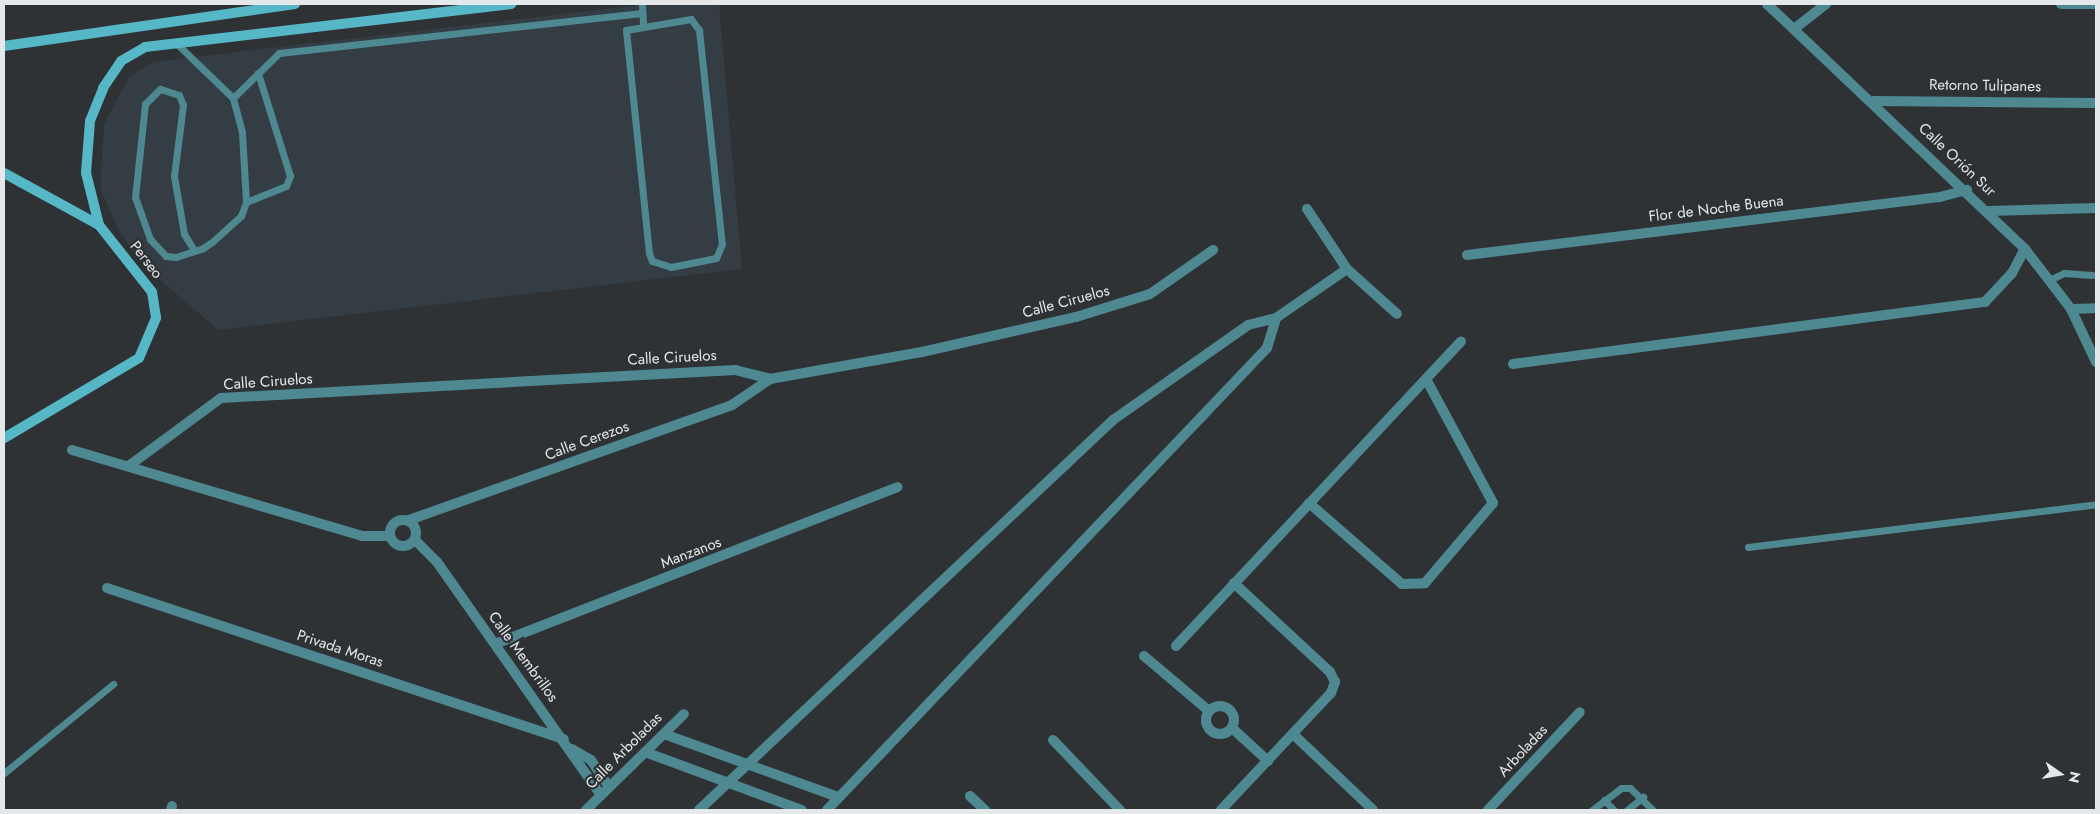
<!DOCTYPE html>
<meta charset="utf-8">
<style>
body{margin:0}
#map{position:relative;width:2100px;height:814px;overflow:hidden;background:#2e3235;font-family:Jost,sans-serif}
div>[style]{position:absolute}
.built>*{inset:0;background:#333d43}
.lane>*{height:7px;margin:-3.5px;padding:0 3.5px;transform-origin:3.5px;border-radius:3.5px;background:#4e8891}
.street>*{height:10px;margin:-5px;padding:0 5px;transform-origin:5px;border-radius:5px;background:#4e8891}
.street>.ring{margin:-5px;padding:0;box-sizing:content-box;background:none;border:10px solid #4e8891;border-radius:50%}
.secondary>*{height:10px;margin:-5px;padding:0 5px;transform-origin:5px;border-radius:5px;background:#56b8c7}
span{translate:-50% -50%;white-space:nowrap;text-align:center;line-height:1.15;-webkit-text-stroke:4.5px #2e3235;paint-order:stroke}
.street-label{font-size:15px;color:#e5e8ea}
.frame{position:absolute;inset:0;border:5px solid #e5e8ea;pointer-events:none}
.north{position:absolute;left:2035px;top:749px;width:50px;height:50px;-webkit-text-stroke:4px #2e3235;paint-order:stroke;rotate:103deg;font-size:14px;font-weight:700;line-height:20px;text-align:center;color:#e5e8ea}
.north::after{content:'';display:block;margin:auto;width:18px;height:22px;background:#e5e8ea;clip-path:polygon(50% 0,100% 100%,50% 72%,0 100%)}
</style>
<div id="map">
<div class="built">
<div style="clip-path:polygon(647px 4px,719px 4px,742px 269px,218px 330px,143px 265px,118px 229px,100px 188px,104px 124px,129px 77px,152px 62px)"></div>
</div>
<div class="lane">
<div style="left:642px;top:4px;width:22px;rotate:87deg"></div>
<div style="left:691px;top:19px;width:14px;rotate:54deg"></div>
<div style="left:699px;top:30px;width:215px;rotate:83.9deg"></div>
<div style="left:722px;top:244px;width:15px;rotate:113deg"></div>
<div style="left:716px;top:258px;width:46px;rotate:168.7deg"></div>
<div style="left:671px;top:267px;width:20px;rotate:-162deg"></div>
<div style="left:652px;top:261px;width:9px;rotate:-111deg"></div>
<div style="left:649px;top:253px;width:224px;rotate:-95.9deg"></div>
<div style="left:626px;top:30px;width:66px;rotate:-9.6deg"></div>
<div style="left:176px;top:43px;width:79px;rotate:44deg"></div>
<div style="left:246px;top:202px;width:43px;rotate:-21.8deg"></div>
<div style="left:286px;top:186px;width:11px;rotate:-68deg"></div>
<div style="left:290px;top:176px;width:108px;rotate:-107.3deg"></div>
<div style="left:194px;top:250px;width:19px;rotate:-122deg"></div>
<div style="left:184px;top:234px;width:59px;rotate:-99.8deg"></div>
<div style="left:174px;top:176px;width:72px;rotate:-82.8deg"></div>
<div style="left:183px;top:105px;width:11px;rotate:-112deg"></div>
<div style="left:179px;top:95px;width:20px;rotate:-162deg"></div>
<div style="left:160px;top:89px;width:21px;rotate:135deg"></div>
<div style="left:145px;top:104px;width:94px;rotate:96.1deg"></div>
<div style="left:135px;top:197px;width:45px;rotate:70.3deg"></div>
<div style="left:150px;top:239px;width:23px;rotate:47deg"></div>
<div style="left:166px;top:256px;width:10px;rotate:6deg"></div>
<div style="left:176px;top:257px;width:28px;rotate:-18deg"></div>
<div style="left:203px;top:248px;width:11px;rotate:-34deg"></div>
<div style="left:212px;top:242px;width:39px;rotate:-42deg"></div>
<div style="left:241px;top:216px;width:15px;rotate:-70deg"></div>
<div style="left:246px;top:202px;width:70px;rotate:-93.3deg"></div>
<div style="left:242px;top:132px;width:35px;rotate:-105deg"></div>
<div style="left:233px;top:98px;width:64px;rotate:-44.4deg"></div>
<div style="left:279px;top:53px;width:365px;rotate:-6.3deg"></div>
<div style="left:2049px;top:280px;width:17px;rotate:-25deg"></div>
<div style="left:2064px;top:273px;width:28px;rotate:4deg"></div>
<div style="left:1748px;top:547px;width:351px;rotate:-7deg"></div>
<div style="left:4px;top:773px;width:141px;rotate:-39.2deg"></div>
<div style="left:1604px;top:800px;width:14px;rotate:45deg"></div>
<div style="left:1592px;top:810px;width:36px;rotate:-37deg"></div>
<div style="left:1621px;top:788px;width:9px"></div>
<div style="left:1630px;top:788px;width:32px;rotate:44deg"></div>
<div style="left:1627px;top:810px;width:21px;rotate:-39deg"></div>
</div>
<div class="street">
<div style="left:1767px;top:4px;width:356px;rotate:43.5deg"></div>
<div style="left:2025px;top:249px;width:76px;rotate:52.5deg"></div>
<div style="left:2071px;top:309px;width:59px;rotate:64.7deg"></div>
<div style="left:2061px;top:4px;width:35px"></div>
<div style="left:1794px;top:29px;width:41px;rotate:-38deg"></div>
<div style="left:1874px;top:101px;width:222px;rotate:0.5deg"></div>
<div style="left:1307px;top:209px;width:72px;rotate:56.3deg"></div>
<div style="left:1347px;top:269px;width:67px;rotate:42deg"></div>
<div style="left:1989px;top:211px;width:107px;rotate:-1.6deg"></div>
<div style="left:1467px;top:255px;width:477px;rotate:-7deg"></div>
<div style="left:1940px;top:197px;width:28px;rotate:-15deg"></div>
<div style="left:2071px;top:309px;width:25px;rotate:-2deg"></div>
<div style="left:1513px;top:364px;width:476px;rotate:-7.5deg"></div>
<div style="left:1985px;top:302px;width:40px;rotate:-47deg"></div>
<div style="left:2012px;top:273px;width:27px;rotate:-62deg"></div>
<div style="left:72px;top:450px;width:302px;rotate:16.5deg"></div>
<div style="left:362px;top:536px;width:28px"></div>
<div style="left:130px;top:465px;width:113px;rotate:-36.4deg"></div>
<div style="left:221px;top:398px;width:515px;rotate:-3.12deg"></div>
<div style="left:735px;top:370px;width:36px;rotate:14deg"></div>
<div style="left:770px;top:379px;width:154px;rotate:-10.1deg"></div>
<div style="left:922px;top:352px;width:158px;rotate:-12.8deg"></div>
<div style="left:1076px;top:317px;width:77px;rotate:-17.3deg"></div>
<div style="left:1150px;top:294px;width:77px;rotate:-34.9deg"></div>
<div style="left:1309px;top:503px;width:123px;rotate:41.1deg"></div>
<div style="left:1402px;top:584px;width:23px;rotate:-2deg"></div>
<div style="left:1425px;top:583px;width:105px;rotate:-49.6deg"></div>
<div style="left:1493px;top:503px;width:141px;rotate:-118.4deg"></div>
<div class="ring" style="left:390px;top:520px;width:16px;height:16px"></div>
<div style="left:409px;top:520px;width:343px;rotate:-19.6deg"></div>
<div style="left:732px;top:405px;width:46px;rotate:-34.4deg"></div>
<div style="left:415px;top:540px;width:31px;rotate:45deg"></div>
<div style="left:437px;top:562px;width:285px;rotate:54.9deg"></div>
<div style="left:107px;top:588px;width:481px;rotate:18.3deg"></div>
<div style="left:495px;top:644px;width:432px;rotate:-21.3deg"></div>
<div style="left:1176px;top:646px;width:417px;rotate:-46.9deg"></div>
<div style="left:1144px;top:656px;width:85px;rotate:40.2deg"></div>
<div class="ring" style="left:1206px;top:706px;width:18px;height:18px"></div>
<div style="left:1232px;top:728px;width:49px;rotate:42.5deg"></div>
<div style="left:664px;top:734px;width:185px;rotate:19.9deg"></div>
<div style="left:1293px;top:734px;width:110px;rotate:43.5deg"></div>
<div style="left:1053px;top:740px;width:97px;rotate:46.3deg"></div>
<div style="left:572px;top:749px;width:22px;rotate:30deg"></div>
<div style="left:591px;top:760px;width:32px;rotate:56deg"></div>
<div style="left:645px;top:752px;width:167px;rotate:20.3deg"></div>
<div style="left:970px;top:796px;width:21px;rotate:43deg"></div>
<div style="left:171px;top:810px;width:4px;rotate:-76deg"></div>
<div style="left:586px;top:810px;width:137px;rotate:-44.4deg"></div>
<div style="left:699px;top:810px;width:569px;rotate:-43.29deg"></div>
<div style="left:1113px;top:420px;width:165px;rotate:-35.1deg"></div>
<div style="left:1248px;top:325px;width:29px;rotate:-14deg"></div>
<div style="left:1276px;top:318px;width:86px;rotate:-34.6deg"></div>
<div style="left:827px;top:810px;width:638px;rotate:-46.4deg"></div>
<div style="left:1267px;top:348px;width:31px;rotate:-73deg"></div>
<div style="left:1221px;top:810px;width:161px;rotate:-46.8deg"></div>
<div style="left:1331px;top:693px;width:12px;rotate:-70deg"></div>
<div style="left:1335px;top:682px;width:11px;rotate:-117deg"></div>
<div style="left:1330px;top:672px;width:131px;rotate:-137.2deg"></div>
<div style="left:1488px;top:810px;width:134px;rotate:-46.8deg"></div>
</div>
<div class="secondary">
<div style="left:4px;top:46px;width:294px;rotate:-8.2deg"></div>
<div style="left:4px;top:173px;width:108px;rotate:28.7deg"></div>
<div style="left:99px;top:225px;width:85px;rotate:51.7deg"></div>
<div style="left:152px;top:292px;width:26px;rotate:81deg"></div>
<div style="left:156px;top:318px;width:43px;rotate:113deg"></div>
<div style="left:139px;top:358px;width:157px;rotate:149.3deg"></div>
<div style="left:99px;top:225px;width:54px;rotate:-104deg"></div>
<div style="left:86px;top:173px;width:52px;rotate:-85.6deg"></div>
<div style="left:90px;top:121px;width:35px;rotate:-68deg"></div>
<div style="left:103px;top:88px;width:32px;rotate:-56deg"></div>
<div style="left:121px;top:61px;width:28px;rotate:-30deg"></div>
<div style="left:145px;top:47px;width:369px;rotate:-6.7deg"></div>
</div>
<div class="street-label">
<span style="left:1985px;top:86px;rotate:1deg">Retorno Tulipanes</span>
<span style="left:1957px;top:160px;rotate:43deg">Calle Orión Sur</span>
<span style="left:1716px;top:209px;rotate:-7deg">Flor de Noche Buena</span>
<span style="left:146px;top:260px;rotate:52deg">Perseo</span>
<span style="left:1066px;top:302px;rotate:-15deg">Calle Ciruelos</span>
<span style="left:672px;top:358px;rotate:-3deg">Calle Ciruelos</span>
<span style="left:268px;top:382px;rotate:-4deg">Calle Ciruelos</span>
<span style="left:587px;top:441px;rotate:-20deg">Calle Cerezos</span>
<span style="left:691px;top:553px;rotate:-21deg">Manzanos</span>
<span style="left:340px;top:649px;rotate:18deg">Privada Moras</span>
<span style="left:523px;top:657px;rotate:54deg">Calle Membrillos</span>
<span style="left:624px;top:751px;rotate:-45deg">Calle Arboladas</span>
<span style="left:1523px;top:751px;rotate:-47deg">Arboladas</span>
</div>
<div class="frame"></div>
<div class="north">N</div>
</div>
